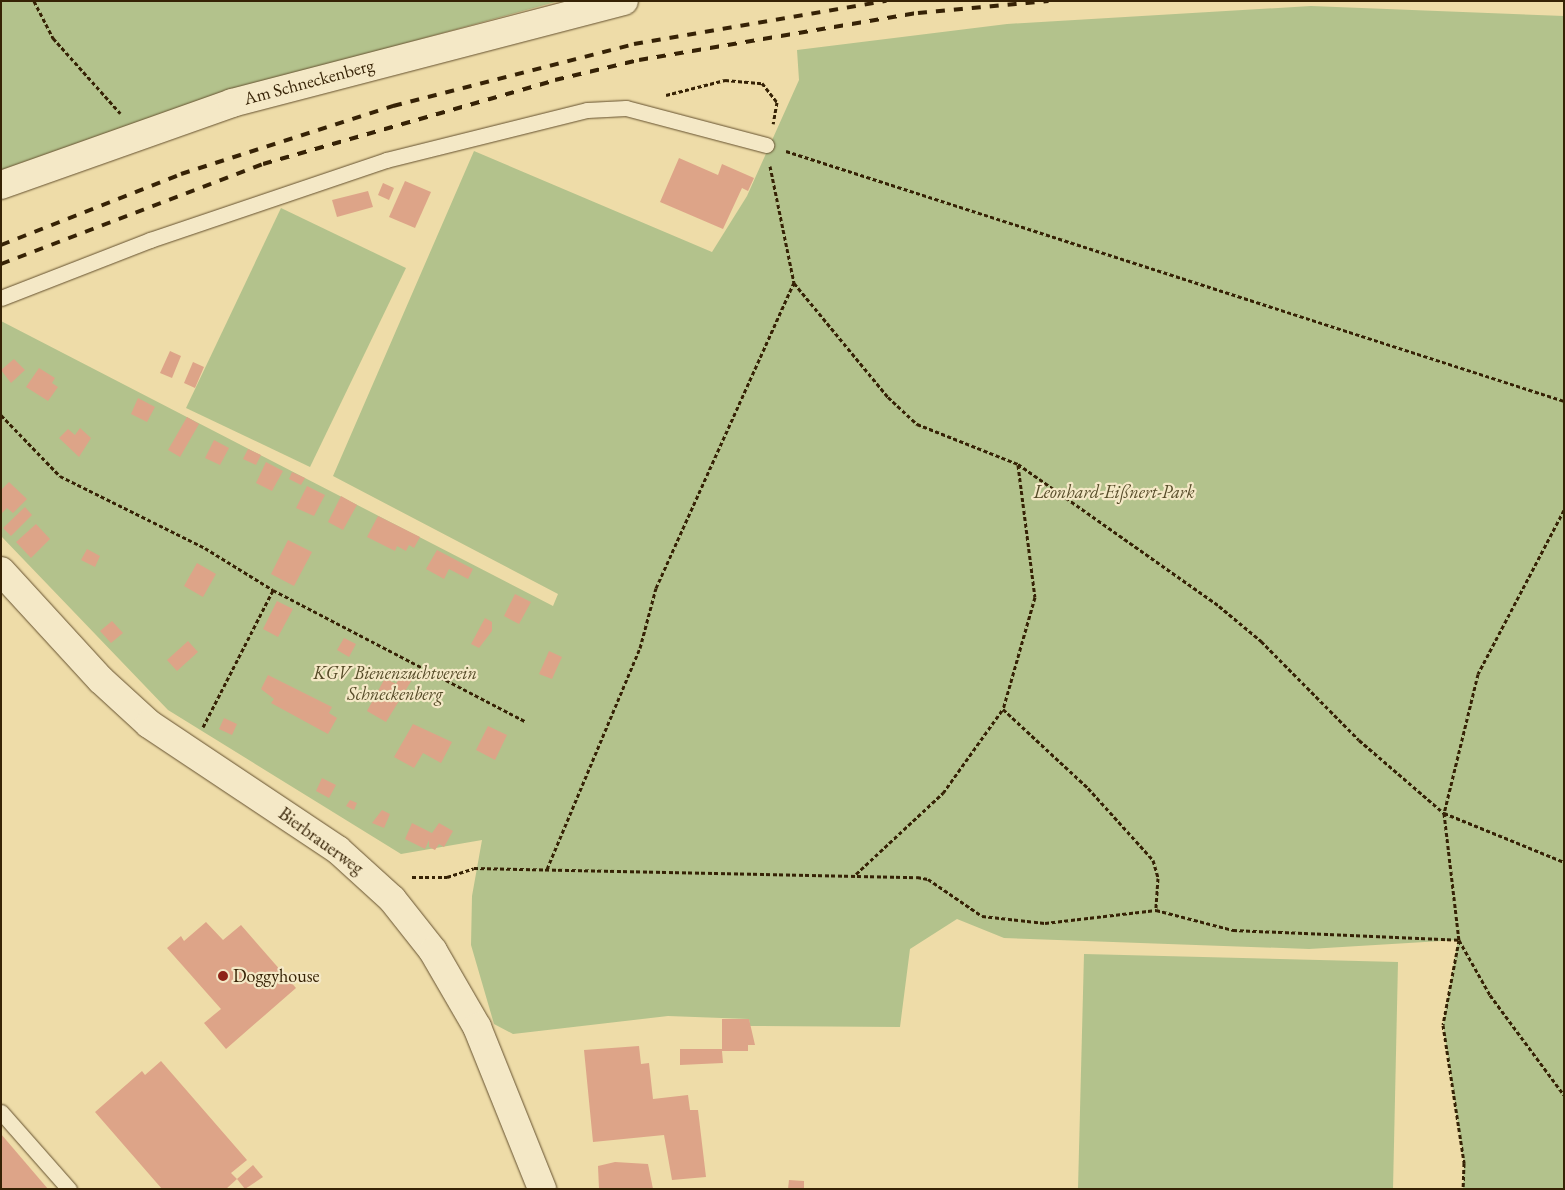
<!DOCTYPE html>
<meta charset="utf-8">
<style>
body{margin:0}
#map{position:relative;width:1565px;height:1190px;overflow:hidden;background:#eedca8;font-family:"EB Garamond",serif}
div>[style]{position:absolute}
.green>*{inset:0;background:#b3c28c}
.building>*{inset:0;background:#dda488}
.path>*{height:3px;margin-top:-1.5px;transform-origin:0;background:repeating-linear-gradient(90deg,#362205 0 4px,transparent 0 6.5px)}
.roads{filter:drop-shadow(0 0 1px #64502e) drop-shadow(0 0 1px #64502e)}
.service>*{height:15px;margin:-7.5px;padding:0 7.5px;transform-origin:7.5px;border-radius:7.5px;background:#f4e8c6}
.minor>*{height:28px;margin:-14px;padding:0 14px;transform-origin:14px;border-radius:14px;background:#f4e8c6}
.rail>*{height:4px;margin-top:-2px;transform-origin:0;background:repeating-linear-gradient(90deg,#362205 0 9px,transparent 0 18px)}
.dots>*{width:14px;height:14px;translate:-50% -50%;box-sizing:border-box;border:2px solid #f4e8c6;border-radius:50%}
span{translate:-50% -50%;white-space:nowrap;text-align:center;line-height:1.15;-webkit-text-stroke:4.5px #f4e8c6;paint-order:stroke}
.street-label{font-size:18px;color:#362205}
.park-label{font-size:18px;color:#554a27;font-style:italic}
.poi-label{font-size:18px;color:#362205}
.left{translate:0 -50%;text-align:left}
.frame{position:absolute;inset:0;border:2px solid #362205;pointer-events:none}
</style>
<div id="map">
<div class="green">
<div style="clip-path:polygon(1px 1px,559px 1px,202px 99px,1px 170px)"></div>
<div style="clip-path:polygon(1311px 6px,1564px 16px,1564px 1189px,1463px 1189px,1464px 1163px,1443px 1025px,1458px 940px,1309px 949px,1004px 938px,957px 919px,910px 949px,900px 1027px,750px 1026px,749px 1019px,668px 1016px,513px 1034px,494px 1024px,471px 945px,472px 896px,482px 840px,401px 854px,168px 710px,1px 536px,1px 321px,553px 606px,558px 594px,333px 476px,474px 151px,712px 252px,747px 196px,799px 80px,797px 50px,1007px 24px)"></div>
<div style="clip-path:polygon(281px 208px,406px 268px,310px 467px,186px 408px)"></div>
<div style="clip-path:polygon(1084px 954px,1398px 962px,1393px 1189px,1078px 1189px)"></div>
</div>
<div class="building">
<div style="clip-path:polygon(679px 158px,718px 175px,722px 164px,754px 178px,748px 191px,742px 188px,723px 229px,660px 202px)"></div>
<div style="clip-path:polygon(405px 181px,431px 192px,415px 228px,389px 217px)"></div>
<div style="clip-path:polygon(383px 183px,394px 188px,389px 200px,378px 195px)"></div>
<div style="clip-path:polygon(368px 191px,373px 207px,337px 217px,332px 200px)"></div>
<div style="clip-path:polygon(170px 351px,181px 356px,172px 378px,160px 373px)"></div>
<div style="clip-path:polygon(14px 359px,25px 370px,11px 383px,1px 370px)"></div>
<div style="clip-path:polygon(193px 362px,204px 367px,195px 388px,184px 383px)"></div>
<div style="clip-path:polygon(39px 368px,55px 378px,52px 383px,58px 387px,48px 401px,26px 387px)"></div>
<div style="clip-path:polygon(138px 398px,155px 407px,147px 422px,131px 414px)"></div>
<div style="clip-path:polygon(187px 417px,199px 424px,180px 457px,168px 450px)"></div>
<div style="clip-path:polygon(80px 428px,91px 438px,79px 457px,59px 438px,68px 429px,75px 435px)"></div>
<div style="clip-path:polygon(214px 440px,229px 448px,220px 465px,205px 458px)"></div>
<div style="clip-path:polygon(248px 449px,261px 455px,256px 465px,243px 459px)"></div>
<div style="clip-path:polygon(266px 462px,283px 471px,272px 491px,256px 483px)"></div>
<div style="clip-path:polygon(292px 472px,305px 478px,301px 485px,289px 479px)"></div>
<div style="clip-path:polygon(9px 482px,27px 499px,13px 513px,7px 508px,1px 514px,1px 490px)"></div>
<div style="clip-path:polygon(307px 486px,325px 495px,314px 516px,296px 508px)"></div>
<div style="clip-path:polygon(341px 496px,357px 505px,343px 530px,328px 522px)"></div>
<div style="clip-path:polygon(25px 507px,32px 515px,11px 536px,3px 528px)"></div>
<div style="clip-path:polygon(378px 516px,420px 537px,414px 548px,409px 545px,406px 551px,397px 546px,395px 551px,367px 537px)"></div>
<div style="clip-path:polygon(36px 524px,50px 539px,31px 558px,16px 542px)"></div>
<div style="clip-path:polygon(288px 540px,312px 552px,294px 586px,271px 574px)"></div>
<div style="clip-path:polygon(87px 549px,100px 556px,95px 567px,81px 560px)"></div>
<div style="clip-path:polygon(437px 550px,473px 569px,468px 579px,449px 569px,444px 579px,426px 569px)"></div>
<div style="clip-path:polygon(197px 563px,216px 574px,203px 597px,184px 586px)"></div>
<div style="clip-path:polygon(515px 594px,531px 602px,519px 624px,504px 616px)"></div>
<div style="clip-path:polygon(277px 601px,293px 609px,278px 637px,263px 629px)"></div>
<div style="clip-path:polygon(485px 618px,492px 622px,492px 631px,479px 648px,471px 644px)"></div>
<div style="clip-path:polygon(112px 621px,123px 633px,111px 643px,100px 631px)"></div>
<div style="clip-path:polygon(344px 638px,356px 644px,349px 657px,337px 650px)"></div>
<div style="clip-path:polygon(188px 641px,198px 652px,177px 671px,167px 660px)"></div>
<div style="clip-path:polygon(549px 651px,562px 657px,552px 679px,539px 674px)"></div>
<div style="clip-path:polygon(404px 669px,415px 675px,386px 722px,367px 711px,385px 678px,396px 684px)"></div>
<div style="clip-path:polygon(268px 675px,332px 707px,329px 713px,337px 718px,328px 734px,271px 703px,274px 699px,261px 689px)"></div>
<div style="clip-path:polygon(224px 718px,237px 724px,232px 735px,219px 729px)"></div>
<div style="clip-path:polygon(413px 724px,452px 742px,441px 763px,423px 753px,414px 768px,394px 757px)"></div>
<div style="clip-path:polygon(488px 726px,507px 735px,495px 760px,476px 750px)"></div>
<div style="clip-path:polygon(322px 778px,336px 785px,329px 798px,316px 791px)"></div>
<div style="clip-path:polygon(350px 800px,357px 803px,354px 810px,346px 806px)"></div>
<div style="clip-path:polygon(382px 810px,390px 814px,384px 828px,372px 823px)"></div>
<div style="clip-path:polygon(412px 823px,432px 833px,439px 823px,453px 831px,444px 847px,439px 844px,435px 850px,429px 847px,429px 840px,425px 849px,405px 839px)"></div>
<div style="clip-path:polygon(206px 922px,223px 940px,241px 925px,296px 988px,226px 1049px,204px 1023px,221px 1009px,167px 948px,181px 936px,184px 941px)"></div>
<div style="clip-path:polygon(722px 1019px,749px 1019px,755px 1045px,748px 1045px,748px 1051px,722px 1051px,723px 1063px,680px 1065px,680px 1049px,722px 1049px)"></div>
<div style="clip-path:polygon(639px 1046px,641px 1064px,649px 1063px,653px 1099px,688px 1095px,690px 1110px,698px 1110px,706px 1177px,672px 1180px,664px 1135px,593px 1142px,584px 1050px)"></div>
<div style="clip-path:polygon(161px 1061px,247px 1160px,231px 1173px,237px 1179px,226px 1189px,162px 1189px,95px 1112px,142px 1071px,145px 1075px)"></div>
<div style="clip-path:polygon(1px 1134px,48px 1189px,1px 1189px)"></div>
<div style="clip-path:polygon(615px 1162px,648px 1164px,653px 1189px,599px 1189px,598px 1166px)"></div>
<div style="clip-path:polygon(253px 1165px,263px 1177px,245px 1189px,237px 1179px)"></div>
<div style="clip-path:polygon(789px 1180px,804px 1181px,804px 1189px,788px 1189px)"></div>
</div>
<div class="path">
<div style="left:34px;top:1px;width:42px;rotate:62.8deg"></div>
<div style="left:53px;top:38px;width:101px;rotate:48.2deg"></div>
<div style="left:666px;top:95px;width:61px;rotate:-14.3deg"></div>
<div style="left:725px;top:80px;width:37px;rotate:5deg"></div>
<div style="left:762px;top:83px;width:24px;rotate:52deg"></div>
<div style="left:777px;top:102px;width:22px;rotate:100deg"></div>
<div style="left:786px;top:151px;width:817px;rotate:17.81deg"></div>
<div style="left:770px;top:166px;width:119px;rotate:78.4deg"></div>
<div style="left:794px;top:283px;width:148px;rotate:50.5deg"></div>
<div style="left:888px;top:397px;width:40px;rotate:43deg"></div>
<div style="left:917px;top:424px;width:109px;rotate:21.6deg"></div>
<div style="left:1018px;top:464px;width:246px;rotate:35.2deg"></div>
<div style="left:1219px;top:606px;width:55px;rotate:39.8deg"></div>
<div style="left:1261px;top:641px;width:139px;rotate:45.3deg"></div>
<div style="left:1359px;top:740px;width:112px;rotate:40.7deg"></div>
<div style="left:1444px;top:813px;width:130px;rotate:22.2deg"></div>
<div style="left:1px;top:415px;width:85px;rotate:46deg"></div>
<div style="left:60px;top:476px;width:162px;rotate:26.4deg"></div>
<div style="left:205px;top:548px;width:80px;rotate:31.7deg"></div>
<div style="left:273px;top:590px;width:284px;rotate:27.5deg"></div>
<div style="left:1018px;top:465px;width:133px;rotate:82.7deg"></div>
<div style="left:1035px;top:597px;width:116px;rotate:105.9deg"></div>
<div style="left:1003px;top:709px;width:116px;rotate:42.9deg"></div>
<div style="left:1088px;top:788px;width:97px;rotate:47.9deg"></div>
<div style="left:1153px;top:860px;width:19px;rotate:74deg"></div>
<div style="left:1158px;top:878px;width:32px;rotate:94deg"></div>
<div style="left:1564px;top:510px;width:185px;rotate:117.7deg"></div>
<div style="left:1478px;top:674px;width:143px;rotate:103.7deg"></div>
<div style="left:1444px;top:813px;width:128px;rotate:83.3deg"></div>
<div style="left:1459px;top:940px;width:63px;rotate:60.6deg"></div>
<div style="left:1490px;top:995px;width:124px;rotate:53.5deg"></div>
<div style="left:203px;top:727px;width:154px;rotate:-62.9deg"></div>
<div style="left:547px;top:869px;width:240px;rotate:-67.2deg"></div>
<div style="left:640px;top:648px;width:62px;rotate:-75.1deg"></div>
<div style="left:656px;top:588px;width:335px;rotate:-65.7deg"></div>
<div style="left:856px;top:874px;width:119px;rotate:-43deg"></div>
<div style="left:943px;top:793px;width:103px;rotate:-54.5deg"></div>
<div style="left:412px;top:877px;width:35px"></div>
<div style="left:447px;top:877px;width:28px;rotate:-18deg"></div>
<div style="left:474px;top:868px;width:443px;rotate:1.2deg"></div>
<div style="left:917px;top:877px;width:11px;rotate:10deg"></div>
<div style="left:928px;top:879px;width:65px;rotate:34.4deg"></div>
<div style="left:982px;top:916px;width:63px;rotate:6.3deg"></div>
<div style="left:1045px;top:923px;width:112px;rotate:-6.7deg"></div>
<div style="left:1156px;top:910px;width:80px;rotate:14.6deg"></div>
<div style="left:1233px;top:930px;width:226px;rotate:2.5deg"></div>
<div style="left:1459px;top:940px;width:86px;rotate:100.7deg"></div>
<div style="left:1443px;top:1025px;width:140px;rotate:81.3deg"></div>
<div style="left:1464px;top:1163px;width:26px;rotate:92deg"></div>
</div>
<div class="roads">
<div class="service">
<div style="left:1px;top:298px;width:160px;rotate:-21.3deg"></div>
<div style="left:150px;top:240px;width:249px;rotate:-18.7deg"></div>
<div style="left:386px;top:160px;width:207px;rotate:-14deg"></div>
<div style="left:587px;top:110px;width:39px;rotate:-3deg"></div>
<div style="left:626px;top:108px;width:145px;rotate:14.8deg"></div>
<div style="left:1px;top:1112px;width:103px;rotate:48.6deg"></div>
</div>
<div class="minor">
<div style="left:1px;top:185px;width:245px;rotate:-19.5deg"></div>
<div style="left:232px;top:103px;width:405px;rotate:-14.6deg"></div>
<div style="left:1px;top:571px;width:148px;rotate:47.5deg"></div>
<div style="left:101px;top:680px;width:65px;rotate:42.5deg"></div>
<div style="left:149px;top:724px;width:227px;rotate:33.7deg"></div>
<div style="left:338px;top:850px;width:73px;rotate:42.2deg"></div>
<div style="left:392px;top:899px;width:66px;rotate:51.7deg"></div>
<div style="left:433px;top:951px;width:88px;rotate:59.9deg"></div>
<div style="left:477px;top:1027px;width:175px;rotate:68.1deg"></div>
</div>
</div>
<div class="rail">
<div style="left:1px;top:245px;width:193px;rotate:-21.5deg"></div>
<div style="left:181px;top:174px;width:223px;rotate:-17.8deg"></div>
<div style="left:393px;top:106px;width:249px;rotate:-14.4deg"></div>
<div style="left:634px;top:44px;width:256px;rotate:-9.7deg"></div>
<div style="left:1px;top:264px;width:280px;rotate:-20.9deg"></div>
<div style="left:263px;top:164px;width:304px;rotate:-16deg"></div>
<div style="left:555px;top:80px;width:86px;rotate:-13.4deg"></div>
<div style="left:639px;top:60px;width:283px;rotate:-9.6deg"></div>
<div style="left:918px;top:13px;width:131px;rotate:-5.3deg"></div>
</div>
<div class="dots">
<div style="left:223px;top:976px;background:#8f2418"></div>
</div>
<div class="street-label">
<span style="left:309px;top:82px;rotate:-15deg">Am Schneckenberg</span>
<span style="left:321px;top:841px;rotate:36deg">Bierbrauerweg</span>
</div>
<div class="park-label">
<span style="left:1114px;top:492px">Leonhard-Eißnert-Park</span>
<span style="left:395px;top:684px">KGV Bienenzuchtverein<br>Schneckenberg</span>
</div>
<div class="poi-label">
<span class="left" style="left:233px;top:976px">Doggyhouse</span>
</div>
<div class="frame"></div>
</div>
